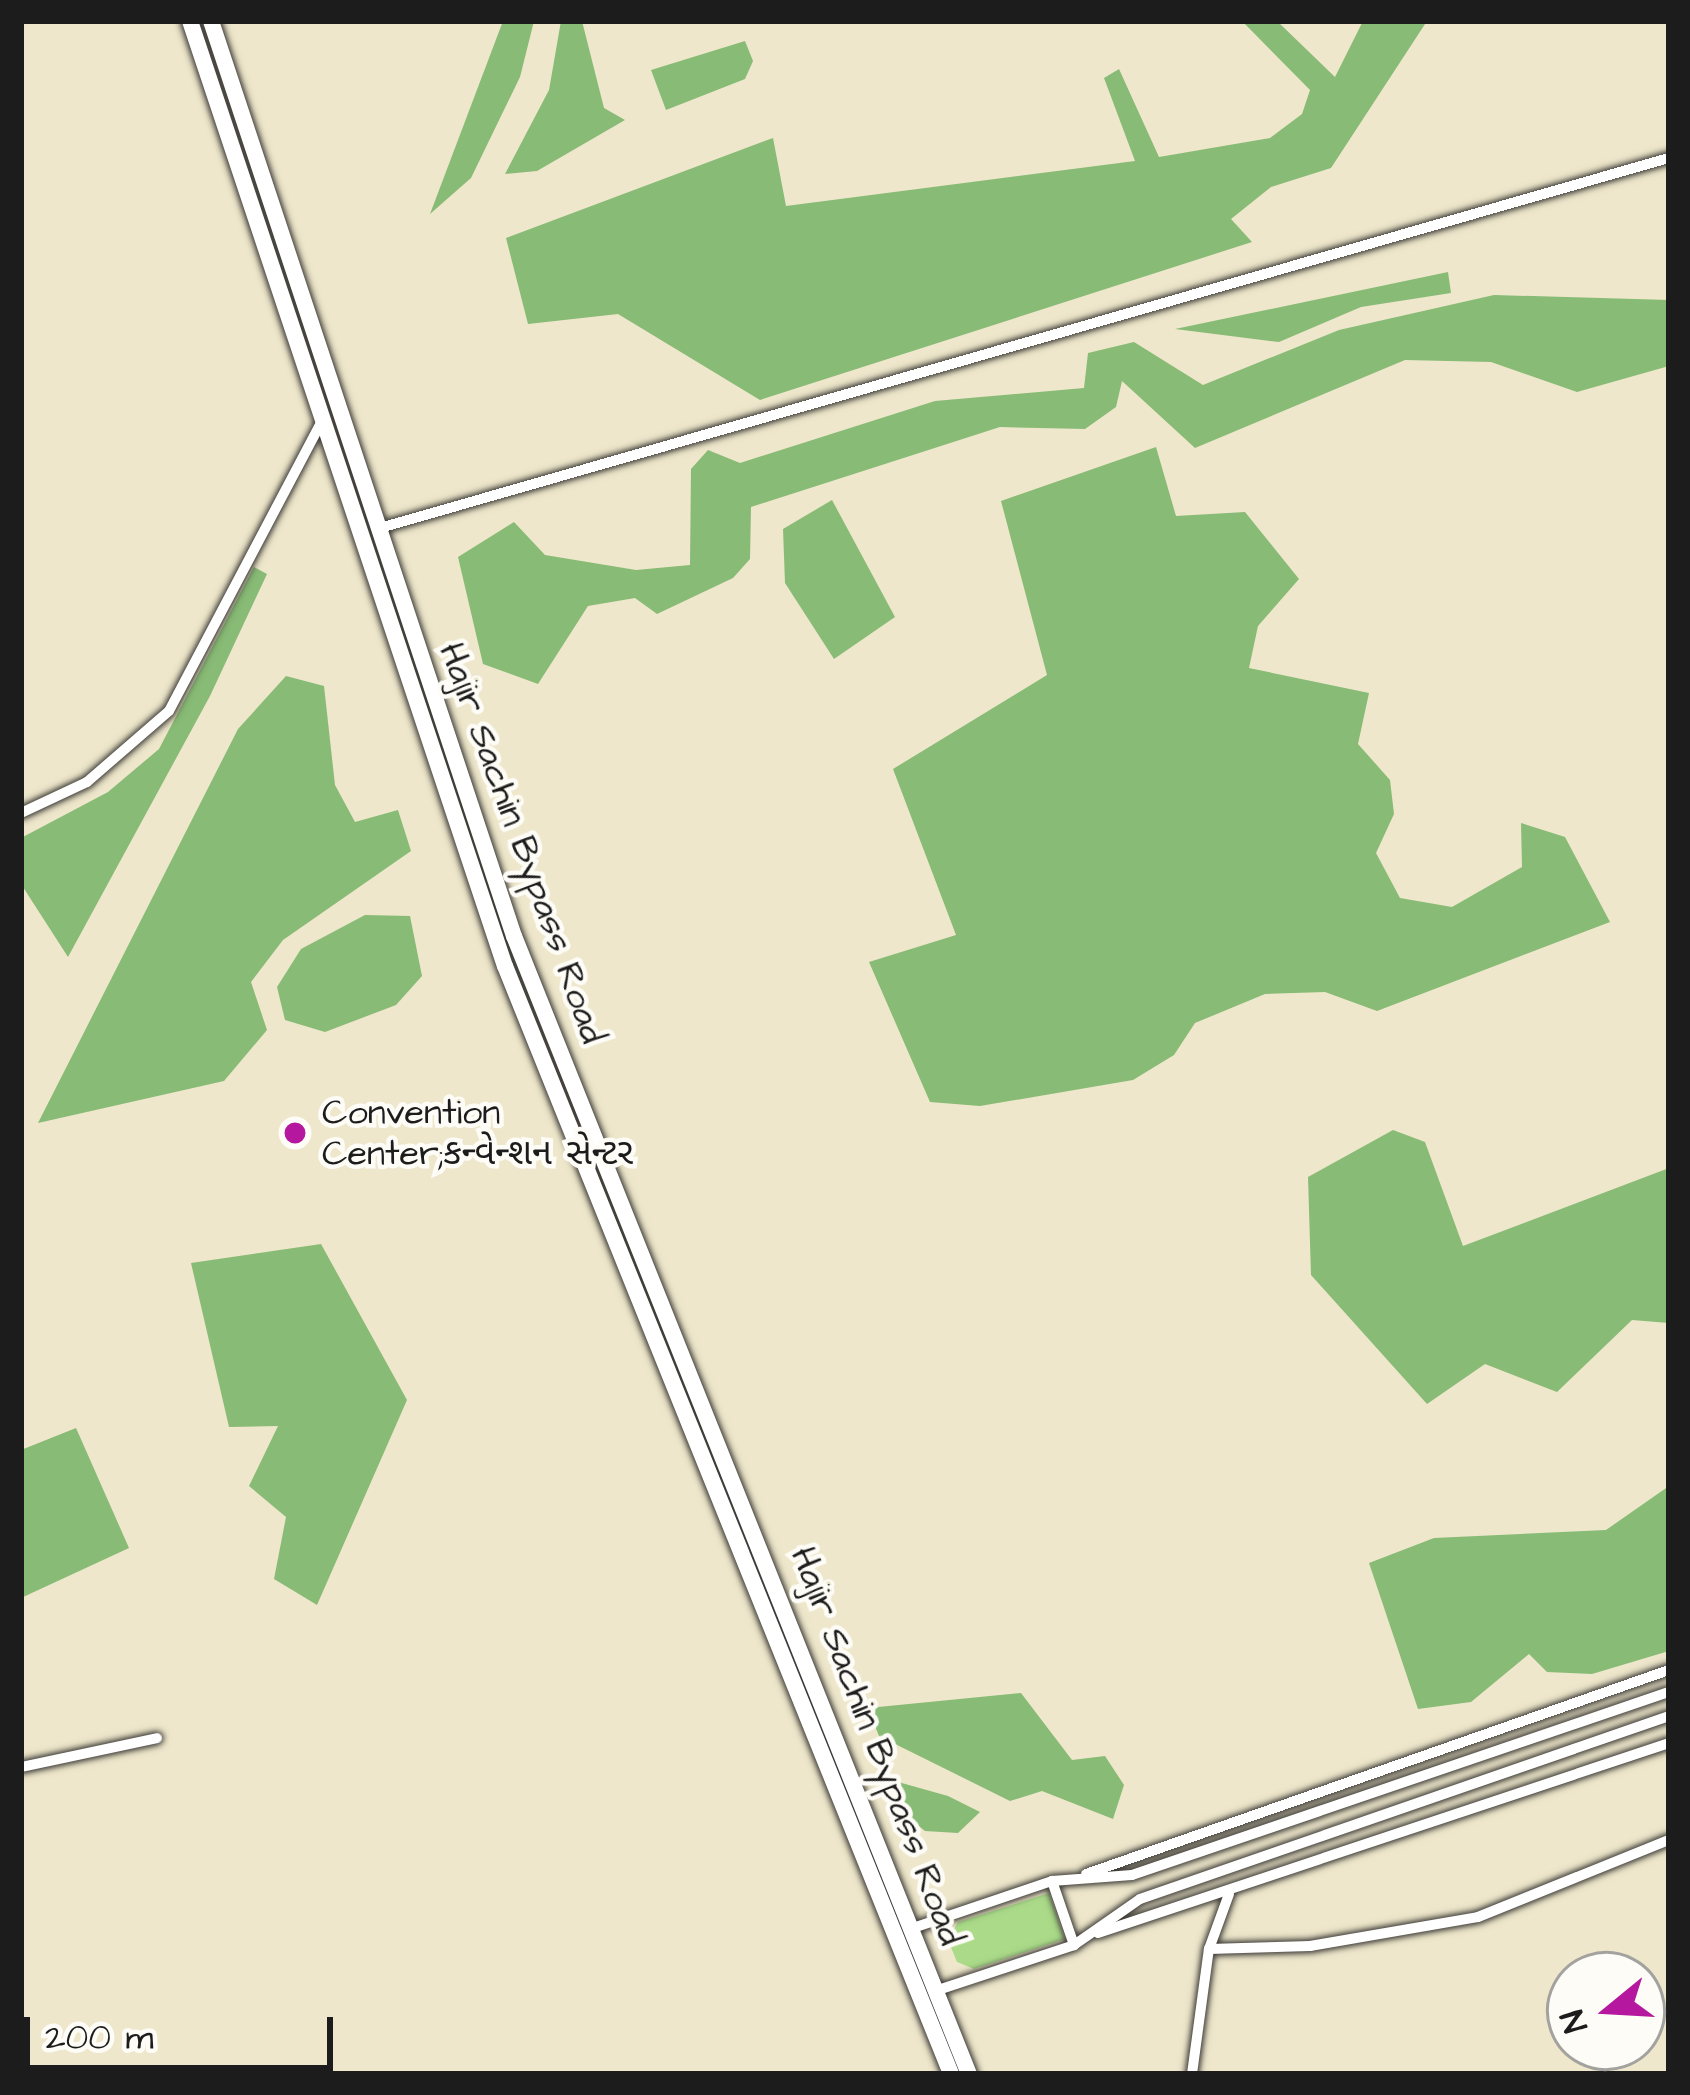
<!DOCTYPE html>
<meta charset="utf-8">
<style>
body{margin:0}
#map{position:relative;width:1690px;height:2095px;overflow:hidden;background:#eee7cb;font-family:"Architects Daughter","Noto Sans Gujarati",sans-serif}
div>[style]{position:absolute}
.green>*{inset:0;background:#abdb89}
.forest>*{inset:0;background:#88bb75}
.roads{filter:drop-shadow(0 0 3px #3c3a36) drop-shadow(0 0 3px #3c3a36)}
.minor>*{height:10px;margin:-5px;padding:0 5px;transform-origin:5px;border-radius:5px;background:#fff}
.highway>*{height:16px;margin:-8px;padding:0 8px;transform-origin:8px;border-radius:8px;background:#fff}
.dots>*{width:33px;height:33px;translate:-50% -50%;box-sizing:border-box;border:6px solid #fdfcf7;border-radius:50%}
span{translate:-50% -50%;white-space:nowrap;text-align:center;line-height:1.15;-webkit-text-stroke:9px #fdfcf7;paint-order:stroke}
.street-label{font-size:36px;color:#1c1c1c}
.poi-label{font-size:36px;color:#1c1c1c}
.left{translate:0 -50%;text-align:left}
.frame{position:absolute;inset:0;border:24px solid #1c1c1c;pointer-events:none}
.north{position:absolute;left:1546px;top:1951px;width:120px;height:120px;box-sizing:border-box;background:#fdfcf7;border:3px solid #a3a29f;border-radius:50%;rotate:252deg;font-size:33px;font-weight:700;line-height:48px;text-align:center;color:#1c1c1c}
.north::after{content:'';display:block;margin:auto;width:42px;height:54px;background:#b5179e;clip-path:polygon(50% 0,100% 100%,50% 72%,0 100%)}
.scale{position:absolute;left:24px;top:2017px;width:309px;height:54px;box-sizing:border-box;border:6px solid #1c1c1c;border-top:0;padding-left:15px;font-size:36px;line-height:42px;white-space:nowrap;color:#1c1c1c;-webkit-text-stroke:9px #fdfcf7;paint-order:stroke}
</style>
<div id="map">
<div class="green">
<div style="clip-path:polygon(1049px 1893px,1065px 1939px,974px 1969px,957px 1962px,948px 1940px,958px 1922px)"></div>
</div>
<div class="forest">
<div style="clip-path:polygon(503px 21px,534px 21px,520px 77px,471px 178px,430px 214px)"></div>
<div style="clip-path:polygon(561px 21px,582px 21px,604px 108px,625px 120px,537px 171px,505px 174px,549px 90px)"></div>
<div style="clip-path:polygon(1242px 21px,1277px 21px,1335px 77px,1363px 21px,1427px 21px,1331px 168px,1271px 187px,1231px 219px,1252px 242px,760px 400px,618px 314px,528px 324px,506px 238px,773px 138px,786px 206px,1135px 161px,1104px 78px,1119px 69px,1159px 157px,1270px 138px,1302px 114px,1310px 90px)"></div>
<div style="clip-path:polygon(745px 41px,753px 61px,745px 79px,666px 110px,651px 70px)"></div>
<div style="clip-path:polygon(1448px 272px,1451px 293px,1361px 307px,1279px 342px,1175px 329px)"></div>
<div style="clip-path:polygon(1494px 295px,1669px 300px,1669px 366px,1577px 392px,1491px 362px,1405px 360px,1195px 448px,1122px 381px,1116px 407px,1085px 429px,1000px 427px,751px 507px,750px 559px,733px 578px,657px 614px,635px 598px,588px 606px,538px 684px,483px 664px,458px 557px,514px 522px,545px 555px,636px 570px,690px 565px,691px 469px,708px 450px,740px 463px,935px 401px,1084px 388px,1088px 353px,1134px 342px,1203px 385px,1339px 330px)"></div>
<div style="clip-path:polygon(1156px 447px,1176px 516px,1245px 512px,1299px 579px,1258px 626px,1249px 668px,1369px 693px,1358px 744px,1390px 780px,1394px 814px,1376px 853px,1400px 898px,1452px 907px,1522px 867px,1521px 823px,1565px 837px,1610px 922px,1377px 1011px,1325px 992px,1265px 994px,1195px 1023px,1174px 1055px,1133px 1080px,980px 1106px,930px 1102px,869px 962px,956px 935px,893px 769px,1047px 675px,1001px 501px)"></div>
<div style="clip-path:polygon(832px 500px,895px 617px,834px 659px,785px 583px,783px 529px)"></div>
<div style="clip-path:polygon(254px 567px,267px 574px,210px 696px,68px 957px,21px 884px,21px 838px,108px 792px,159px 749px)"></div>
<div style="clip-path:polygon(286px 676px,324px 686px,335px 785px,355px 822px,398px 810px,411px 851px,283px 940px,251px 982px,267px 1030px,224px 1081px,38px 1123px,238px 729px)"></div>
<div style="clip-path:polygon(365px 915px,410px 916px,422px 976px,396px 1005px,325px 1032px,285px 1020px,277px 987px,301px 949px)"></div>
<div style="clip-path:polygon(1393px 1130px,1425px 1142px,1463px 1246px,1669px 1168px,1669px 1323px,1632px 1320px,1557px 1392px,1485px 1364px,1427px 1404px,1311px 1275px,1308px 1177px)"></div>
<div style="clip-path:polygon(321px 1244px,407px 1400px,317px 1605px,274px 1579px,286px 1517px,249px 1486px,278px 1426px,229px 1427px,191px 1263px)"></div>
<div style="clip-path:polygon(76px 1428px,129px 1548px,21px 1598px,21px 1450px)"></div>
<div style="clip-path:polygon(1669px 1486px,1669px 1651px,1592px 1674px,1547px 1672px,1529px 1654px,1471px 1702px,1418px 1709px,1369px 1563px,1434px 1538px,1606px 1530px)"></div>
<div style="clip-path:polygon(1021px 1693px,1072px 1760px,1105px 1756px,1124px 1785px,1113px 1819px,1042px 1791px,1010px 1801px,879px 1736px,868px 1708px)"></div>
<div style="clip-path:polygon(891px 1780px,948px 1796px,980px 1812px,958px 1833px,925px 1831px,899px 1810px)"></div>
</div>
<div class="roads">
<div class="minor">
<div style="left:380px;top:528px;width:1341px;rotate:-16.02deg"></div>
<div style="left:21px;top:813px;width:73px;rotate:-25.2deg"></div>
<div style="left:87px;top:782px;width:108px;rotate:-40.9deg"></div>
<div style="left:169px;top:711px;width:330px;rotate:-62.2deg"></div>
<div style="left:21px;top:1767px;width:139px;rotate:-12deg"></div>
<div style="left:1086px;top:1874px;width:618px;rotate:-19.29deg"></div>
<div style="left:1052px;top:1881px;width:68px;rotate:71deg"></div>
<div style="left:1229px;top:1894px;width:59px;rotate:110deg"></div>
<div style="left:1209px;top:1949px;width:101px;rotate:-1.7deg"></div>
<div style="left:1310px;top:1946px;width:170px;rotate:-9.8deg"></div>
<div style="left:1478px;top:1917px;width:206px;rotate:-22deg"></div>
<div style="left:913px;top:1928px;width:147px;rotate:-18.7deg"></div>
<div style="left:1052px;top:1881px;width:80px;rotate:-4.3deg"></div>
<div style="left:1132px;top:1875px;width:567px;rotate:-18.82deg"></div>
<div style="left:1098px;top:1933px;width:602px;rotate:-18.4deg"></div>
<div style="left:935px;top:1991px;width:146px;rotate:-18.3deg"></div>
<div style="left:1074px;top:1945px;width:80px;rotate:-34.9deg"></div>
<div style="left:1140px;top:1899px;width:560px;rotate:-19.08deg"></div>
<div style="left:1192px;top:2074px;width:126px;rotate:-82.3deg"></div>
</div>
<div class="highway">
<div style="left:190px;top:21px;width:996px;rotate:71.57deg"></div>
<div style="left:505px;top:966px;width:1194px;rotate:68.07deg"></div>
<div style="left:211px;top:21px;width:964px;rotate:71.68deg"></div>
<div style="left:514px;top:936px;width:1226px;rotate:68.21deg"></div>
</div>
</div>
<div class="dots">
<div style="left:295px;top:1133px;background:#b5179e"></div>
</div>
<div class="street-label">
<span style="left:522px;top:843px;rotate:70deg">Hajir Sachin Bypass Road</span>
<span style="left:877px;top:1746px;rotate:69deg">Hajir Sachin Bypass Road</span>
</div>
<div class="poi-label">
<span class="left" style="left:322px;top:1133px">Convention<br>Center;કન્વેન્શન સેન્ટર</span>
</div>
<div class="frame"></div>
<div class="north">N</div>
<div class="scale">200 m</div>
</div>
